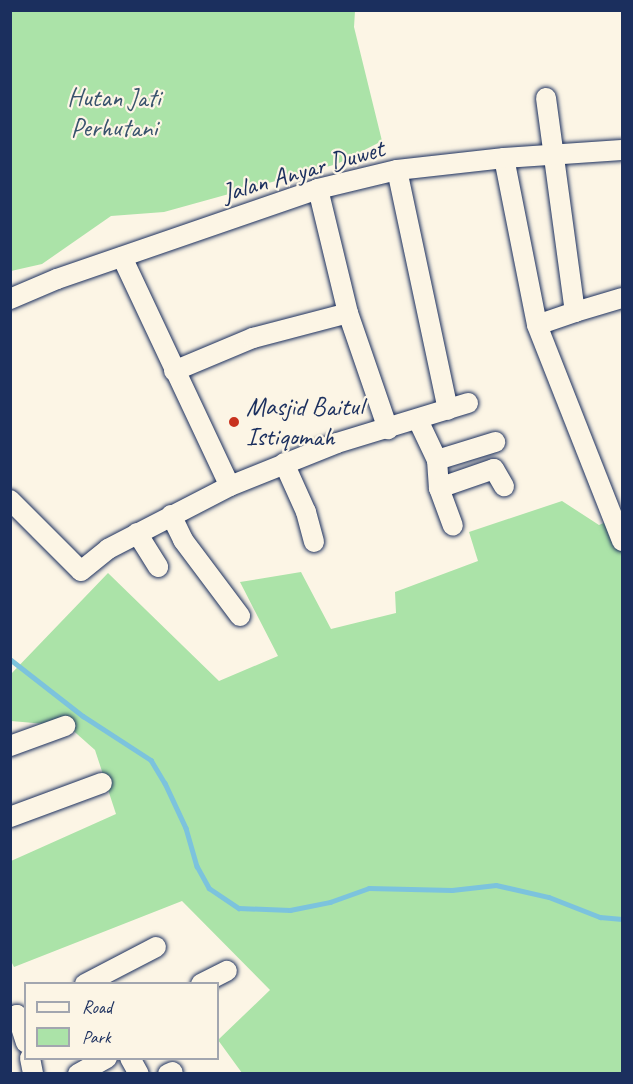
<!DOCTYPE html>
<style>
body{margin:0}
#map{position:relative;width:633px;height:1084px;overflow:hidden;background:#fcf5e5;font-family:Caveat,sans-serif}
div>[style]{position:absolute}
.green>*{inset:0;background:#abe3a8}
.stream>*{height:4.5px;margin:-2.25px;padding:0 2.25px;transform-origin:2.25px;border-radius:2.25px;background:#7cc3dd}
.roads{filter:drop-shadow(0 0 2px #1b2f5e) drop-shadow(0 0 2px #1b2f5e)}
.minor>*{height:20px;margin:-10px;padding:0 10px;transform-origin:10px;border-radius:10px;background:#fcf5e5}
.dots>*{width:16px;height:16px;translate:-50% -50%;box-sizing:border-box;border:3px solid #fcf5e5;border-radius:50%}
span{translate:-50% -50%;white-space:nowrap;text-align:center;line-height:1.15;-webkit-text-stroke:4.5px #fcf5e5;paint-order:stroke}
.park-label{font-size:26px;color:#38536d}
.street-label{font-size:26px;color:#1b2f5e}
.poi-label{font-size:26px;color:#1b2f5e}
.left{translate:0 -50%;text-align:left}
.frame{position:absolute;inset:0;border:12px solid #1b2f5e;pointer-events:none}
.legend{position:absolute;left:24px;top:982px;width:195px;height:78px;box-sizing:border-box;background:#fcf5e5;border:2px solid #a2a6af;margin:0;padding:8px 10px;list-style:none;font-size:18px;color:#1b2f5e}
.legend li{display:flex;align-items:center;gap:12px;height:30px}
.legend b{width:30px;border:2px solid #a2a6af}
</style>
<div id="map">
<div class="green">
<div style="clip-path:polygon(10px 11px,355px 11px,354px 27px,382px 141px,337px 164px,164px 212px,111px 216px,42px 264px,11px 271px)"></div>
<div style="clip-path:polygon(562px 501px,599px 525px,622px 515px,622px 1073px,242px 1073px,218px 1040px,270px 990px,182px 901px,14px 967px,11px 961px,11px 861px,116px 814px,95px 750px,68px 726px,11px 721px,11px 674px,108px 573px,219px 681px,278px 656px,240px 582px,301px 572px,331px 629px,396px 613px,395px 592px,478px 561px,469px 532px)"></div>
</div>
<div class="stream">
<div style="left:10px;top:659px;width:93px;rotate:38deg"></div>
<div style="left:83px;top:716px;width:81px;rotate:32.9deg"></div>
<div style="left:151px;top:760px;width:27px;rotate:59deg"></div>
<div style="left:165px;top:783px;width:50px;rotate:65deg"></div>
<div style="left:186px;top:828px;width:40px;rotate:74deg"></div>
<div style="left:197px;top:866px;width:25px;rotate:61deg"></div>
<div style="left:209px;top:888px;width:36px;rotate:34deg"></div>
<div style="left:239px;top:908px;width:51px;rotate:2.2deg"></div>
<div style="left:290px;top:910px;width:41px;rotate:-11.3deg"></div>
<div style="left:330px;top:902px;width:41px;rotate:-19.7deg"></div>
<div style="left:369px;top:888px;width:83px;rotate:1.4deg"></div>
<div style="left:452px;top:890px;width:44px;rotate:-6.5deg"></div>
<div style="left:496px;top:885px;width:54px;rotate:12.8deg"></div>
<div style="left:549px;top:897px;width:55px;rotate:21.4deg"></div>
<div style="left:600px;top:917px;width:22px;rotate:5deg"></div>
</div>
<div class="roads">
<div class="minor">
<div style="left:546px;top:98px;width:216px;rotate:82.3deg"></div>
<div style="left:575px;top:312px;width:40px;rotate:161.1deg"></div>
<div style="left:537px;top:325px;width:232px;rotate:68.5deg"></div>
<div style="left:504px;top:158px;width:170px;rotate:78.8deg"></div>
<div style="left:397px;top:170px;width:245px;rotate:78deg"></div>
<div style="left:318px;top:189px;width:128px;rotate:76.4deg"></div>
<div style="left:348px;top:313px;width:123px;rotate:71deg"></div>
<div style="left:122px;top:257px;width:253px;rotate:64.8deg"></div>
<div style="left:10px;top:299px;width:51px;rotate:-23.1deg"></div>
<div style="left:57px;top:279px;width:276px;rotate:-19deg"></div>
<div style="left:318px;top:189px;width:81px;rotate:-13.5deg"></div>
<div style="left:397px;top:170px;width:108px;rotate:-6.4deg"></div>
<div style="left:504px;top:158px;width:118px;rotate:-3.9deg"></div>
<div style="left:575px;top:312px;width:49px;rotate:-16.6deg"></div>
<div style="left:174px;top:371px;width:86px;rotate:-22.7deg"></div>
<div style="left:253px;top:338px;width:98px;rotate:-14.7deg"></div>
<div style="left:418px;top:420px;width:44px;rotate:64.6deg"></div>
<div style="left:437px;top:460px;width:28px;rotate:86deg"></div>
<div style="left:439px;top:488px;width:40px;rotate:69.8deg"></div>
<div style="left:437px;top:460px;width:61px;rotate:-17.2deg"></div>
<div style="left:284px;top:463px;width:54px;rotate:65.8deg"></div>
<div style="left:306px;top:512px;width:31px;rotate:75deg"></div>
<div style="left:439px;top:488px;width:58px;rotate:-19.1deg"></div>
<div style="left:494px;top:469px;width:20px;rotate:60deg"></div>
<div style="left:10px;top:500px;width:100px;rotate:45deg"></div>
<div style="left:81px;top:571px;width:35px;rotate:-39deg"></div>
<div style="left:108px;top:549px;width:137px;rotate:-27.3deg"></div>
<div style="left:230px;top:486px;width:115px;rotate:-21.9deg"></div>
<div style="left:337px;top:443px;width:137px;rotate:-17deg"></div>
<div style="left:171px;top:515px;width:28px;rotate:64deg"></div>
<div style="left:183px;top:540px;width:95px;rotate:53.1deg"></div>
<div style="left:137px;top:533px;width:40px;rotate:58deg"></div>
<div style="left:10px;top:746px;width:59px;rotate:-20deg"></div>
<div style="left:10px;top:817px;width:98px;rotate:-20.3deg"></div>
<div style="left:85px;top:984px;width:80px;rotate:-27.5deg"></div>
<div style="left:201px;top:984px;width:29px;rotate:-27deg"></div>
<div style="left:10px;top:1017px;width:7px;rotate:-16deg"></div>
<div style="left:17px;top:1015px;width:29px;rotate:72deg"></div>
<div style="left:30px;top:1058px;width:16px;rotate:79deg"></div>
<div style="left:130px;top:1058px;width:18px;rotate:61deg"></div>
<div style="left:78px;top:1074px;width:33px;rotate:-29deg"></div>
<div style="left:168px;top:1074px;width:5px;rotate:-22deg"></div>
</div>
</div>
<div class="dots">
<div style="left:234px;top:422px;background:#c8321e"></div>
</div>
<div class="park-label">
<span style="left:114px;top:113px">Hutan Jati<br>Perhutani</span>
</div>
<div class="street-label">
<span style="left:303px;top:171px;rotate:-16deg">Jalan Anyar Duwet</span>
</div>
<div class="poi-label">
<span class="left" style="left:246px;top:422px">Masjid Baitul<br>Istiqomah</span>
</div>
<div class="frame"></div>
<ul class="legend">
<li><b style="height:8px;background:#fcf5e5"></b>Road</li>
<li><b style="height:16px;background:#abe3a8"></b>Park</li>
</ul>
</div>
